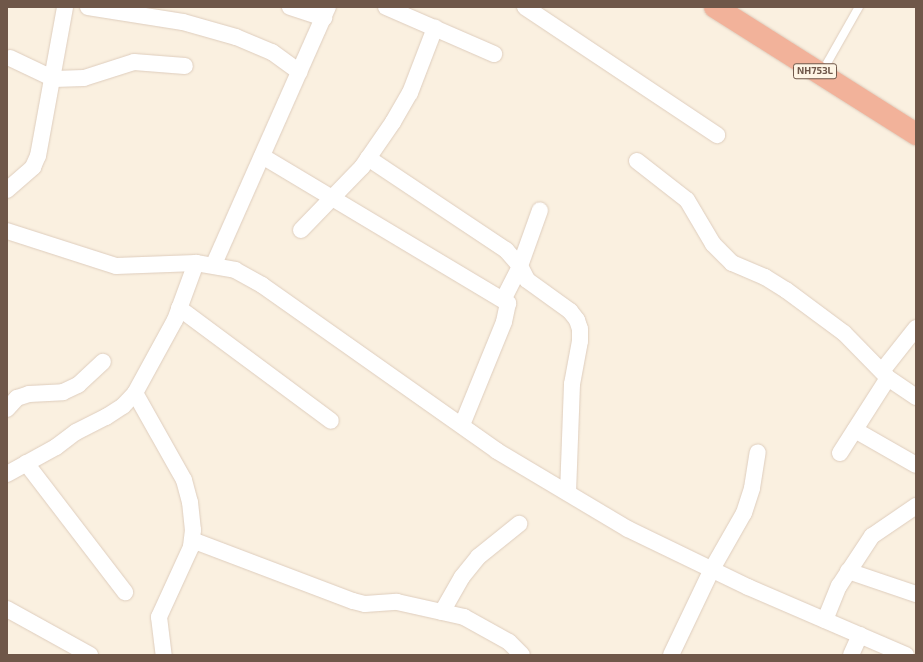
<!DOCTYPE html>
<style>
body{margin:0}
#map{position:relative;width:923px;height:662px;overflow:hidden;background:#faf0e0;font-family:"Exo 2",sans-serif}
div>[style]{position:absolute}
.roads{filter:drop-shadow(0 0 1px #decdbd) drop-shadow(0 0 1px #decdbd)}
.lane>*{height:8px;margin:-4px;padding:0 4px;transform-origin:4px;border-radius:4px;background:#fff}
.street>*{height:16px;margin:-8px;padding:0 8px;transform-origin:8px;border-radius:8px;background:#fff}
.highway>*{height:22px;margin:-11px;padding:0 11px;transform-origin:11px;border-radius:11px;background:#f2b29a}
span{translate:-50% -50%;white-space:nowrap;text-align:center;line-height:1.15;-webkit-text-stroke:3.5px #fef5e5;paint-order:stroke}
.shield-label span{padding:1px 3px;background:#fef5e5;border:1px solid;border-radius:3px;-webkit-text-stroke-width:0}
.shield-label{font-size:10px;color:#6f5749;font-weight:700}
.frame{position:absolute;inset:0;border:8px solid #6f5749;pointer-events:none}
</style>
<div id="map">
<div class="roads">
<div class="lane">
<div style="left:822px;top:72px;width:75px;rotate:-60.4deg"></div>
</div>
<div class="street">
<div style="left:88px;top:7px;width:96px;rotate:9deg"></div>
<div style="left:183px;top:22px;width:55px;rotate:15.8deg"></div>
<div style="left:236px;top:37px;width:39px;rotate:23deg"></div>
<div style="left:272px;top:52px;width:34px;rotate:36deg"></div>
<div style="left:290px;top:7px;width:36px;rotate:18deg"></div>
<div style="left:386px;top:7px;width:118px;rotate:23.5deg"></div>
<div style="left:525px;top:7px;width:231px;rotate:33.7deg"></div>
<div style="left:10px;top:58px;width:49px;rotate:25.5deg"></div>
<div style="left:54px;top:79px;width:30px;rotate:-2deg"></div>
<div style="left:84px;top:78px;width:52px;rotate:-17.7deg"></div>
<div style="left:134px;top:62px;width:51px;rotate:4.5deg"></div>
<div style="left:262px;top:156px;width:287px;rotate:30.9deg"></div>
<div style="left:508px;top:303px;width:19px;rotate:102deg"></div>
<div style="left:504px;top:322px;width:111px;rotate:112.2deg"></div>
<div style="left:368px;top:158px;width:166px;rotate:33.7deg"></div>
<div style="left:506px;top:250px;width:21px;rotate:49deg"></div>
<div style="left:520px;top:266px;width:16px;rotate:63deg"></div>
<div style="left:527px;top:280px;width:53px;rotate:35.8deg"></div>
<div style="left:570px;top:311px;width:11px;rotate:52deg"></div>
<div style="left:577px;top:320px;width:9px;rotate:72deg"></div>
<div style="left:580px;top:329px;width:12px;rotate:90deg"></div>
<div style="left:580px;top:341px;width:44px;rotate:100.5deg"></div>
<div style="left:572px;top:384px;width:109px;rotate:92.1deg"></div>
<div style="left:637px;top:161px;width:63px;rotate:38deg"></div>
<div style="left:687px;top:200px;width:51px;rotate:59.4deg"></div>
<div style="left:713px;top:244px;width:27px;rotate:45deg"></div>
<div style="left:732px;top:263px;width:36px;rotate:23deg"></div>
<div style="left:765px;top:277px;width:25px;rotate:32deg"></div>
<div style="left:786px;top:290px;width:72px;rotate:36.6deg"></div>
<div style="left:844px;top:333px;width:63px;rotate:45.6deg"></div>
<div style="left:888px;top:378px;width:34px;rotate:34deg"></div>
<div style="left:7px;top:190px;width:35px;rotate:-41deg"></div>
<div style="left:33px;top:167px;width:12px;rotate:-66deg"></div>
<div style="left:38px;top:156px;width:151px;rotate:-79.7deg"></div>
<div style="left:301px;top:230px;width:88px;rotate:-45.9deg"></div>
<div style="left:362px;top:167px;width:55px;rotate:-55.4deg"></div>
<div style="left:393px;top:122px;width:34px;rotate:-60deg"></div>
<div style="left:410px;top:93px;width:70px;rotate:-69deg"></div>
<div style="left:7px;top:231px;width:114px;rotate:17.8deg"></div>
<div style="left:116px;top:266px;width:80px;rotate:-2.1deg"></div>
<div style="left:196px;top:263px;width:40px;rotate:10deg"></div>
<div style="left:235px;top:270px;width:31px;rotate:29deg"></div>
<div style="left:262px;top:285px;width:288px;rotate:35.2deg"></div>
<div style="left:497px;top:451px;width:152px;rotate:30.8deg"></div>
<div style="left:628px;top:529px;width:133px;rotate:25.8deg"></div>
<div style="left:748px;top:587px;width:172px;rotate:23.3deg"></div>
<div style="left:214px;top:264px;width:281px;rotate:-66.1deg"></div>
<div style="left:504px;top:298px;width:36px;rotate:-63deg"></div>
<div style="left:520px;top:266px;width:59px;rotate:-70.3deg"></div>
<div style="left:179px;top:308px;width:189px;rotate:36.6deg"></div>
<div style="left:882px;top:371px;width:55px;rotate:-51.7deg"></div>
<div style="left:135px;top:393px;width:100px;rotate:60.6deg"></div>
<div style="left:184px;top:480px;width:23px;rotate:75deg"></div>
<div style="left:190px;top:502px;width:28px;rotate:84deg"></div>
<div style="left:193px;top:530px;width:17px;rotate:97deg"></div>
<div style="left:191px;top:547px;width:77px;rotate:114.6deg"></div>
<div style="left:159px;top:617px;width:38px;rotate:83deg"></div>
<div style="left:7px;top:409px;width:15px;rotate:-48deg"></div>
<div style="left:17px;top:398px;width:13px;rotate:-18deg"></div>
<div style="left:29px;top:394px;width:34px;rotate:-3deg"></div>
<div style="left:63px;top:392px;width:17px;rotate:-25deg"></div>
<div style="left:78px;top:385px;width:34px;rotate:-43deg"></div>
<div style="left:855px;top:430px;width:70px;rotate:29.8deg"></div>
<div style="left:840px;top:453px;width:89px;rotate:-57.4deg"></div>
<div style="left:26px;top:463px;width:163px;rotate:52.5deg"></div>
<div style="left:7px;top:474px;width:56px;rotate:-28.9deg"></div>
<div style="left:56px;top:447px;width:25px;rotate:-37deg"></div>
<div style="left:76px;top:432px;width:34px;rotate:-27deg"></div>
<div style="left:106px;top:417px;width:20px;rotate:-33deg"></div>
<div style="left:123px;top:406px;width:18px;rotate:-47deg"></div>
<div style="left:135px;top:393px;width:83px;rotate:-61.3deg"></div>
<div style="left:175px;top:320px;width:61px;rotate:-69.8deg"></div>
<div style="left:192px;top:540px;width:172px;rotate:20.8deg"></div>
<div style="left:353px;top:601px;width:12px;rotate:14deg"></div>
<div style="left:365px;top:604px;width:32px;rotate:-4deg"></div>
<div style="left:397px;top:602px;width:69px;rotate:12.6deg"></div>
<div style="left:464px;top:617px;width:51px;rotate:29.1deg"></div>
<div style="left:509px;top:642px;width:18px;rotate:45deg"></div>
<div style="left:848px;top:571px;width:72px;rotate:18.7deg"></div>
<div style="left:7px;top:609px;width:95px;rotate:29deg"></div>
<div style="left:442px;top:612px;width:40px;rotate:-60.3deg"></div>
<div style="left:462px;top:577px;width:26px;rotate:-51deg"></div>
<div style="left:478px;top:557px;width:53px;rotate:-38.8deg"></div>
<div style="left:825px;top:620px;width:37px;rotate:-68deg"></div>
<div style="left:839px;top:586px;width:60px;rotate:-56.6deg"></div>
<div style="left:872px;top:536px;width:53px;rotate:-34.3deg"></div>
<div style="left:671px;top:655px;width:95px;rotate:-64.5deg"></div>
<div style="left:712px;top:569px;width:64px;rotate:-60.3deg"></div>
<div style="left:744px;top:513px;width:26px;rotate:-72deg"></div>
<div style="left:752px;top:488px;width:36px;rotate:-81deg"></div>
<div style="left:851px;top:655px;width:22px;rotate:-66deg"></div>
</div>
<div class="highway">
<div style="left:715px;top:7px;width:238px;rotate:32.3deg"></div>
</div>
</div>
<div class="shield-label">
<span style="left:815px;top:71px">NH753L</span>
</div>
<div class="frame"></div>
</div>
